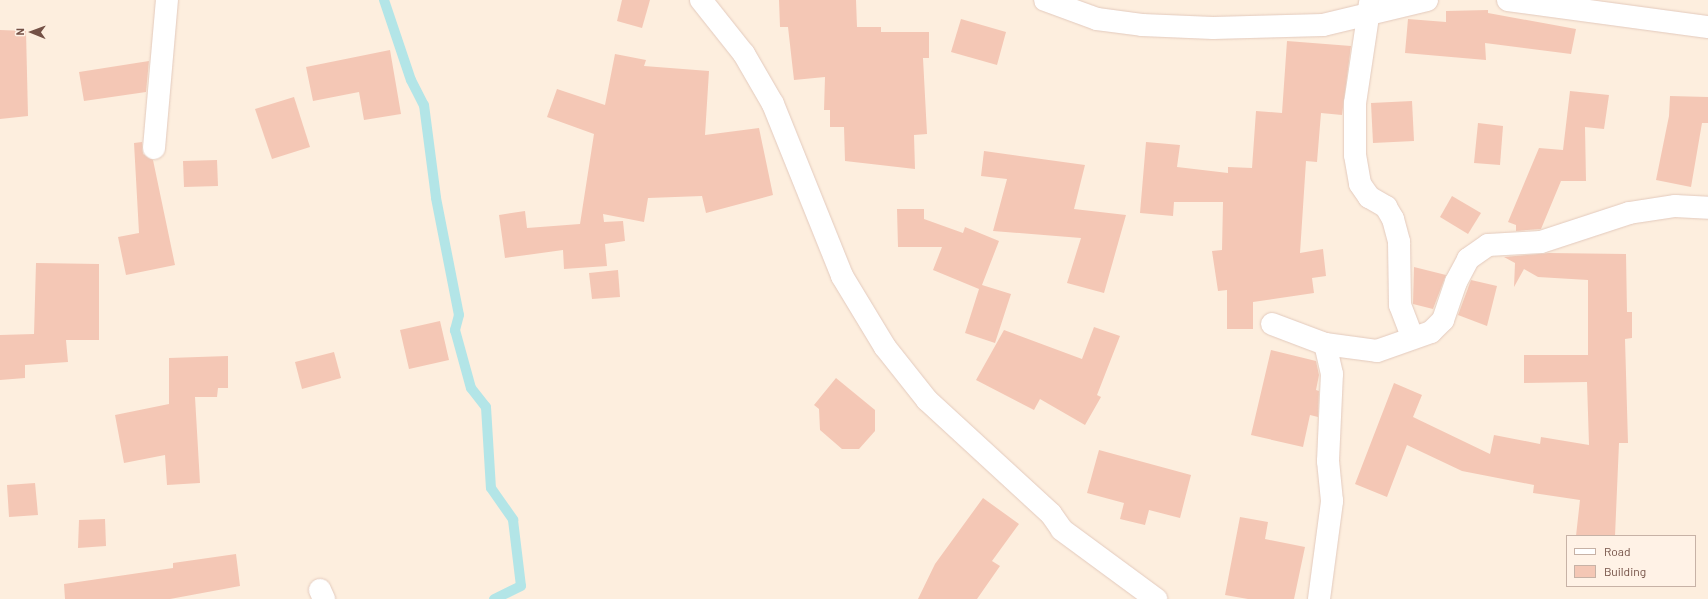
<!DOCTYPE html>
<style>
body{margin:0}
#map{position:relative;width:1708px;height:599px;overflow:hidden;background:#fdeede;font-family:Barlow,sans-serif}
div>[style]{position:absolute}
.stream>*{height:10px;margin:-5px;padding:0 5px;transform-origin:5px;border-radius:5px;background:#b3e5e7}
.building>*{inset:0;background:#f4c7b5}
.roads{filter:drop-shadow(0 0 1px #e3cabd) drop-shadow(0 0 1px #e3cabd)}
.minor>*{height:22px;margin:-11px;padding:0 11px;transform-origin:11px;border-radius:11px;background:#fff}
span{translate:-50% -50%;white-space:nowrap;text-align:center;line-height:1.15;-webkit-text-stroke:3.5px #fff2e6;paint-order:stroke}
.legend{position:absolute;left:1566px;top:535px;width:130px;height:52px;box-sizing:border-box;background:#fff2e6;border:1px solid #c7b2a6;margin:0;padding:5px 7px;list-style:none;font-size:12px;color:#745146}
.legend li{display:flex;align-items:center;gap:8px;height:20px}
.legend b{width:20px;border:1px solid #c7b2a6}
.north{position:absolute;left:12px;top:12px;width:40px;height:40px;-webkit-text-stroke:3px #fff2e6;paint-order:stroke;rotate:271deg;font-size:11px;font-weight:700;line-height:16px;text-align:center;color:#745146}
.north::after{content:'';display:block;margin:auto;width:14px;height:18px;background:#745146;clip-path:polygon(50% 0,100% 100%,50% 72%,0 100%)}
</style>
<div id="map">
<div class="stream">
<div style="left:384px;top:0;width:84px;rotate:71.4deg"></div>
<div style="left:411px;top:80px;width:28px;rotate:63deg"></div>
<div style="left:424px;top:105px;width:94px;rotate:82.6deg"></div>
<div style="left:436px;top:198px;width:119px;rotate:78.9deg"></div>
<div style="left:459px;top:315px;width:16px;rotate:105deg"></div>
<div style="left:455px;top:330px;width:60px;rotate:74.6deg"></div>
<div style="left:471px;top:388px;width:24px;rotate:52deg"></div>
<div style="left:486px;top:407px;width:81px;rotate:86.5deg"></div>
<div style="left:491px;top:488px;width:39px;rotate:55deg"></div>
<div style="left:513px;top:520px;width:66px;rotate:83.1deg"></div>
<div style="left:521px;top:586px;width:30px;rotate:154deg"></div>
</div>
<div class="building">
<div style="clip-path:polygon(622px 0,650px 0,642px 28px,617px 21px)"></div>
<div style="clip-path:polygon(779px 0,856px 0,857px 27px,881px 27px,881px 32px,929px 32px,929px 58px,923px 58px,927px 134px,914px 135px,915px 169px,845px 161px,844px 127px,830px 127px,830px 110px,824px 110px,825px 77px,794px 80px,788px 27px,780px 27px)"></div>
<div style="clip-path:polygon(1488px 10px,1488px 13px,1576px 29px,1571px 54px,1485px 43px,1486px 60px,1405px 53px,1408px 19px,1446px 22px,1446px 11px)"></div>
<div style="clip-path:polygon(961px 19px,1006px 32px,997px 65px,951px 52px)"></div>
<div style="clip-path:polygon(0 30px,26px 31px,28px 116px,0 119px)"></div>
<div style="clip-path:polygon(1287px 41px,1351px 46px,1342px 115px,1321px 113px,1317px 162px,1306px 161px,1300px 253px,1323px 249px,1326px 276px,1312px 278px,1314px 293px,1253px 302px,1253px 329px,1227px 329px,1227px 290px,1218px 291px,1212px 251px,1222px 250px,1223px 202px,1174px 202px,1173px 216px,1140px 213px,1146px 142px,1180px 145px,1177px 167px,1228px 173px,1228px 167px,1252px 168px,1256px 111px,1282px 113px)"></div>
<div style="clip-path:polygon(390px 50px,401px 114px,364px 120px,359px 92px,313px 101px,306px 67px)"></div>
<div style="clip-path:polygon(615px 54px,646px 60px,644px 66px,709px 71px,705px 135px,759px 128px,773px 195px,706px 213px,702px 196px,648px 198px,644px 222px,603px 214px,604px 222px,623px 221px,625px 241px,605px 244px,607px 266px,564px 269px,563px 250px,505px 258px,499px 215px,525px 211px,527px 228px,580px 224px,594px 134px,547px 117px,557px 89px,605px 105px)"></div>
<div style="clip-path:polygon(149px 61px,146px 92px,84px 101px,79px 72px)"></div>
<div style="clip-path:polygon(1570px 91px,1609px 95px,1604px 129px,1585px 127px,1586px 181px,1561px 181px,1541px 229px,1516px 231px,1516px 225px,1508px 222px,1539px 148px,1563px 150px)"></div>
<div style="clip-path:polygon(1670px 96px,1708px 97px,1708px 123px,1702px 123px,1691px 187px,1656px 180px,1669px 116px)"></div>
<div style="clip-path:polygon(294px 97px,310px 147px,272px 159px,255px 109px)"></div>
<div style="clip-path:polygon(1412px 101px,1414px 141px,1373px 143px,1371px 103px)"></div>
<div style="clip-path:polygon(1478px 123px,1503px 126px,1500px 165px,1474px 163px)"></div>
<div style="clip-path:polygon(142px 142px,143px 154px,153px 160px,175px 265px,126px 275px,118px 237px,139px 233px,134px 143px)"></div>
<div style="clip-path:polygon(984px 151px,1085px 165px,1074px 209px,1126px 215px,1104px 293px,1067px 283px,1081px 238px,993px 231px,1007px 179px,981px 176px)"></div>
<div style="clip-path:polygon(217px 160px,218px 186px,184px 187px,183px 161px)"></div>
<div style="clip-path:polygon(1452px 196px,1481px 213px,1468px 234px,1440px 217px)"></div>
<div style="clip-path:polygon(897px 209px,924px 209px,924px 219px,963px 233px,965px 227px,999px 241px,982px 285px,1011px 294px,995px 343px,965px 333px,979px 289px,933px 270px,942px 247px,898px 247px)"></div>
<div style="clip-path:polygon(1549px 253px,1626px 254px,1627px 312px,1632px 312px,1632px 338px,1625px 339px,1628px 443px,1619px 443px,1615px 536px,1576px 536px,1580px 500px,1533px 493px,1534px 485px,1462px 471px,1407px 445px,1387px 497px,1355px 484px,1394px 383px,1422px 395px,1413px 417px,1490px 454px,1494px 435px,1540px 444px,1541px 437px,1589px 445px,1587px 382px,1524px 383px,1524px 355px,1588px 355px,1588px 280px,1538px 277px,1524px 269px,1514px 287px,1515px 263px,1504px 257px)"></div>
<div style="clip-path:polygon(36px 263px,99px 264px,99px 340px,66px 340px,68px 362px,25px 365px,25px 378px,0 380px,0 335px,34px 334px)"></div>
<div style="clip-path:polygon(1414px 267px,1446px 275px,1433px 309px,1413px 304px)"></div>
<div style="clip-path:polygon(618px 270px,620px 297px,592px 299px,589px 273px)"></div>
<div style="clip-path:polygon(1471px 280px,1497px 286px,1487px 326px,1458px 315px)"></div>
<div style="clip-path:polygon(440px 321px,449px 360px,409px 369px,400px 330px)"></div>
<div style="clip-path:polygon(1094px 327px,1120px 336px,1097px 395px,1101px 397px,1085px 425px,1040px 399px,1034px 410px,976px 380px,1004px 330px,1082px 359px)"></div>
<div style="clip-path:polygon(1271px 350px,1316px 361px,1319px 375px,1316px 390px,1319px 391px,1318px 417px,1310px 415px,1303px 447px,1251px 435px)"></div>
<div style="clip-path:polygon(334px 352px,341px 378px,302px 389px,295px 362px)"></div>
<div style="clip-path:polygon(228px 356px,228px 388px,218px 388px,217px 397px,195px 397px,200px 483px,167px 485px,165px 455px,124px 463px,115px 415px,169px 404px,169px 358px)"></div>
<div style="clip-path:polygon(836px 378px,875px 410px,875px 431px,859px 449px,842px 449px,820px 430px,819px 409px,814px 405px)"></div>
<div style="clip-path:polygon(1099px 450px,1191px 475px,1180px 518px,1149px 510px,1145px 525px,1120px 519px,1124px 503px,1087px 493px)"></div>
<div style="clip-path:polygon(35px 483px,38px 515px,9px 517px,7px 485px)"></div>
<div style="clip-path:polygon(983px 498px,1019px 524px,992px 561px,1000px 566px,977px 599px,918px 599px,935px 564px)"></div>
<div style="clip-path:polygon(1240px 517px,1268px 522px,1265px 539px,1305px 547px,1294px 599px,1248px 599px,1225px 595px)"></div>
<div style="clip-path:polygon(105px 519px,106px 546px,78px 548px,79px 520px)"></div>
<div style="clip-path:polygon(236px 554px,240px 586px,170px 599px,65px 599px,64px 584px,173px 568px,173px 563px)"></div>
</div>
<div class="roads">
<div class="minor">
<div style="left:701px;top:0;width:69px;rotate:51.5deg"></div>
<div style="left:744px;top:54px;width:58px;rotate:59.9deg"></div>
<div style="left:773px;top:104px;width:185px;rotate:68.1deg"></div>
<div style="left:842px;top:276px;width:83px;rotate:58.8deg"></div>
<div style="left:885px;top:347px;width:68px;rotate:51.6deg"></div>
<div style="left:927px;top:400px;width:168px;rotate:42.6deg"></div>
<div style="left:1051px;top:514px;width:19px;rotate:55deg"></div>
<div style="left:1062px;top:530px;width:117px;rotate:36.3deg"></div>
<div style="left:1045px;top:0;width:55px;rotate:20.1deg"></div>
<div style="left:1097px;top:19px;width:45px;rotate:7.6deg"></div>
<div style="left:1142px;top:25px;width:71px;rotate:2.4deg"></div>
<div style="left:1213px;top:28px;width:110px;rotate:-1.6deg"></div>
<div style="left:1323px;top:25px;width:107px;rotate:-13.5deg"></div>
<div style="left:1508px;top:0;width:202px;rotate:7.7deg"></div>
<div style="left:1370px;top:3px;width:101px;rotate:98.5deg"></div>
<div style="left:1355px;top:103px;width:52px;rotate:90deg"></div>
<div style="left:1355px;top:155px;width:29px;rotate:80deg"></div>
<div style="left:1360px;top:184px;width:16px;rotate:55deg"></div>
<div style="left:1369px;top:197px;width:20px;rotate:30deg"></div>
<div style="left:1386px;top:207px;width:14px;rotate:60deg"></div>
<div style="left:1393px;top:219px;width:24px;rotate:75deg"></div>
<div style="left:1399px;top:242px;width:63px;rotate:89.1deg"></div>
<div style="left:1400px;top:305px;width:34px;rotate:69deg"></div>
<div style="left:154px;top:148px;width:149px;rotate:-85deg"></div>
<div style="left:1272px;top:324px;width:57px;rotate:20.7deg"></div>
<div style="left:1325px;top:344px;width:52px;rotate:7.7deg"></div>
<div style="left:1377px;top:351px;width:57px;rotate:-19.4deg"></div>
<div style="left:1431px;top:332px;width:17px;rotate:-45deg"></div>
<div style="left:1443px;top:320px;width:40px;rotate:-71.1deg"></div>
<div style="left:1456px;top:282px;width:26px;rotate:-62deg"></div>
<div style="left:1468px;top:259px;width:24px;rotate:-35deg"></div>
<div style="left:1488px;top:245px;width:53px;rotate:-3.2deg"></div>
<div style="left:1541px;top:242px;width:93px;rotate:-18.2deg"></div>
<div style="left:1629px;top:213px;width:47px;rotate:-8.7deg"></div>
<div style="left:1675px;top:206px;width:33px;rotate:3deg"></div>
<div style="left:320px;top:590px;width:10px;rotate:66deg"></div>
<div style="left:1319px;top:599px;width:99px;rotate:-82.4deg"></div>
<div style="left:1332px;top:501px;width:40px;rotate:-95.7deg"></div>
<div style="left:1328px;top:461px;width:87px;rotate:-87.4deg"></div>
<div style="left:1332px;top:374px;width:31px;rotate:-103deg"></div>
</div>
</div>
<ul class="legend">
<li><b style="height:5px;background:#fff"></b>Road</li>
<li><b style="height:11px;background:#f4c7b5"></b>Building</li>
</ul>
<div class="north">N</div>
</div>
